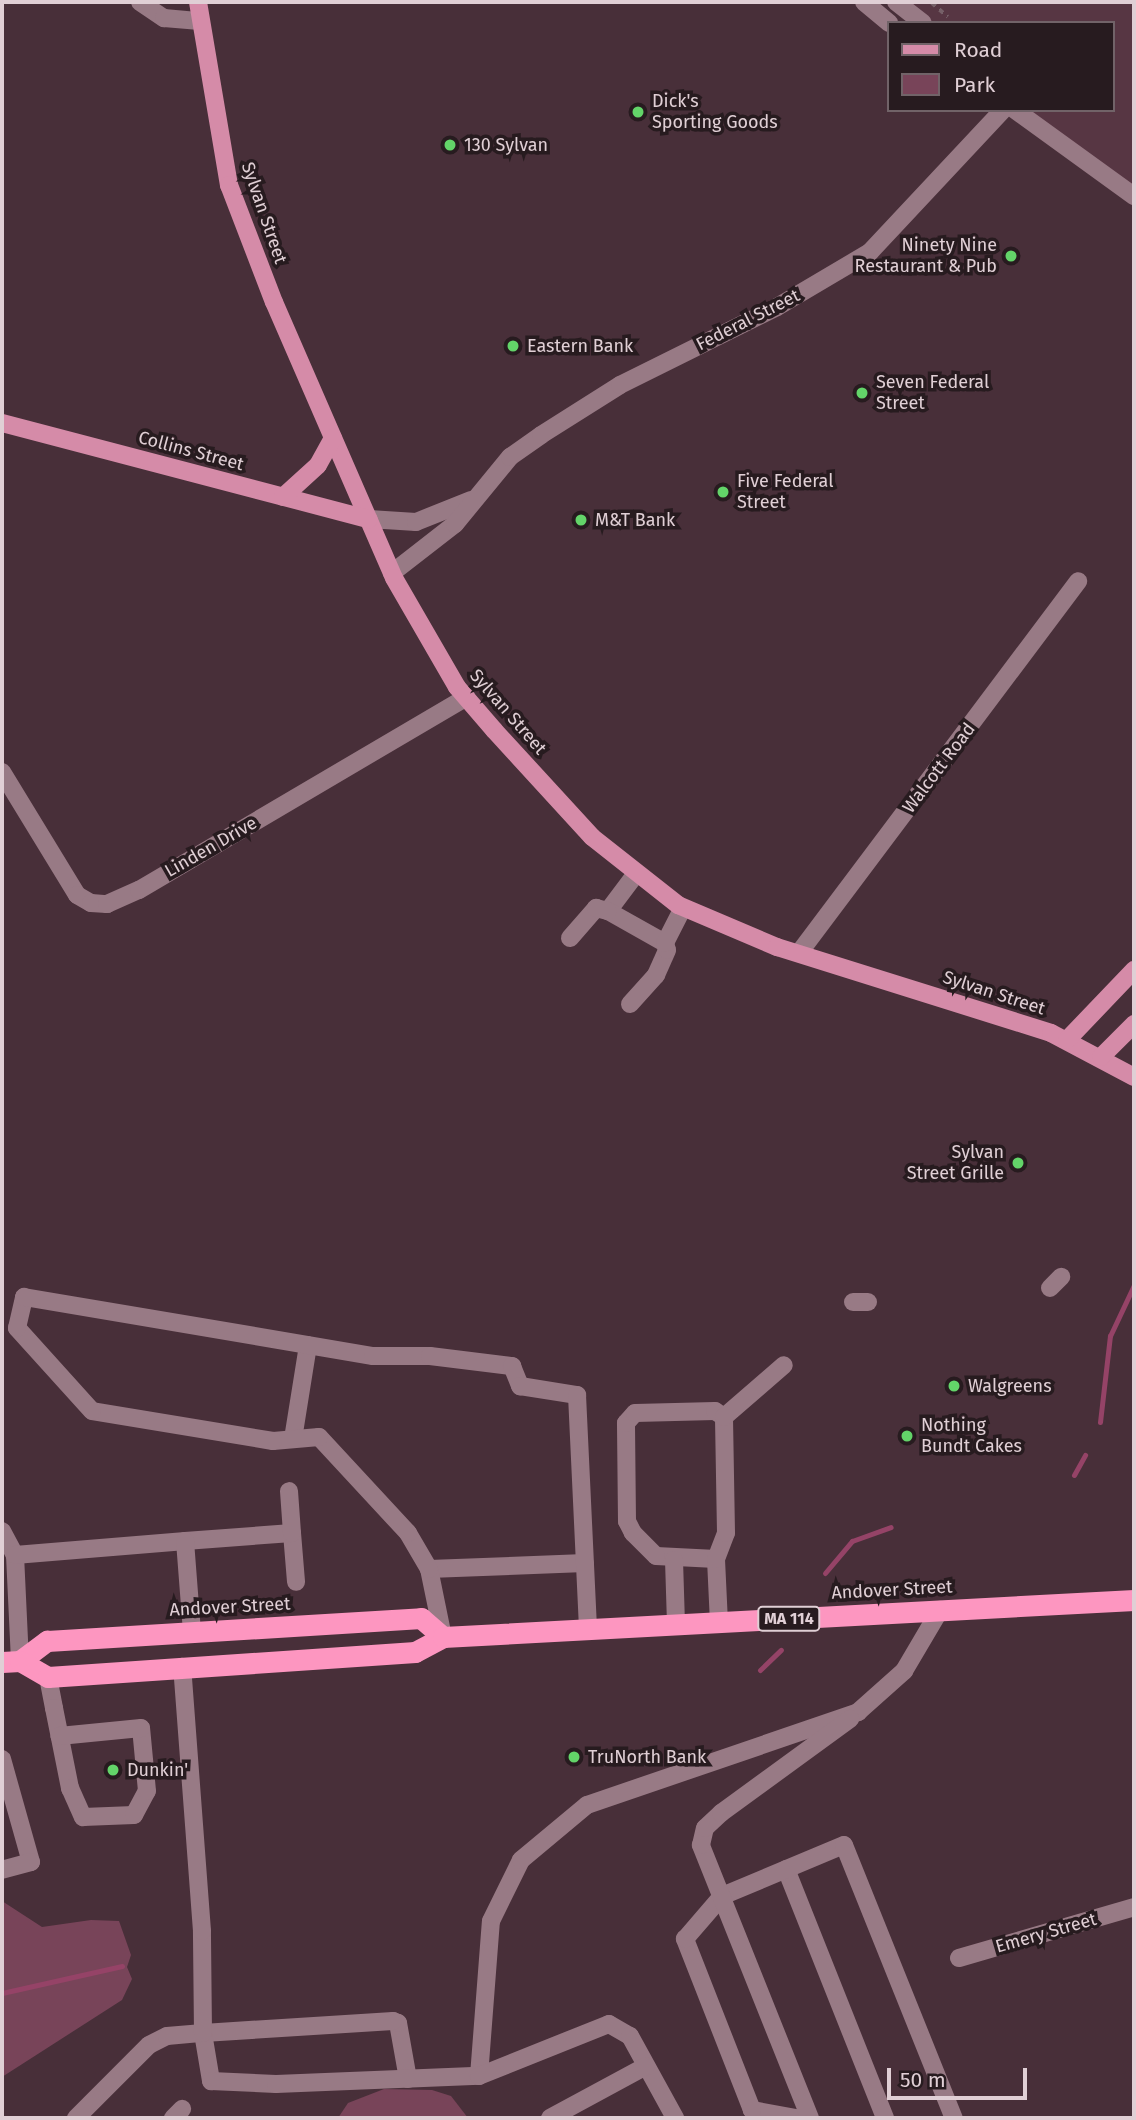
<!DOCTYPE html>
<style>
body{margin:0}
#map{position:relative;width:1136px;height:2120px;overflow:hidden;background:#482f39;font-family:"Fira Sans",sans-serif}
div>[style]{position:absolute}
.built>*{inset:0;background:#573643}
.green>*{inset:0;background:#784459}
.stream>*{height:5px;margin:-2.5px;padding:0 2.5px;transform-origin:2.5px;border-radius:2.5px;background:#954367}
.path>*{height:3.5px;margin-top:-1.75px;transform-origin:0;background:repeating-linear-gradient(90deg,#766068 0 5px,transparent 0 10px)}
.minor>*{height:18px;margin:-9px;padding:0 9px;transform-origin:9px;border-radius:9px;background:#987a85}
.major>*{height:18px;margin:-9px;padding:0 9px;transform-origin:9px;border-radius:9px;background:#d58ba8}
.highway>*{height:21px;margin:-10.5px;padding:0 10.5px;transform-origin:10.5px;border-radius:10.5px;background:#fd96c0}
.dots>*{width:19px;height:19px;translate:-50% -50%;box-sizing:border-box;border:4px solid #271b1f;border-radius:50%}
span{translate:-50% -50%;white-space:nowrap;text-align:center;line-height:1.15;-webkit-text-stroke:7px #271b1f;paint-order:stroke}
.shield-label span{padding:2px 5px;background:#271b1f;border:2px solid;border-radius:5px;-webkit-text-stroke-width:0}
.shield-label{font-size:16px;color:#e0cfd5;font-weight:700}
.poi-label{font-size:18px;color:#e0cfd5}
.left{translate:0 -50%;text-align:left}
.right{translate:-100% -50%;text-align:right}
.street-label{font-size:18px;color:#e0cfd5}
.frame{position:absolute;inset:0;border:4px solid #e0cfd5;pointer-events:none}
.legend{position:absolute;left:887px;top:21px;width:228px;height:91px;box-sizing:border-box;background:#271b1f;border:2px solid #716368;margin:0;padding:9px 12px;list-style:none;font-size:21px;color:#e0cfd5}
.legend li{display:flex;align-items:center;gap:14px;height:35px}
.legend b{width:35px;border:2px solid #716368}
.scale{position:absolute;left:887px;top:2068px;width:140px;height:32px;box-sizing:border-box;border:4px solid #e0cfd5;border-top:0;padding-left:9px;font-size:21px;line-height:24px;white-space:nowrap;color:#e0cfd5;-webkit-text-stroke:5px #271b1f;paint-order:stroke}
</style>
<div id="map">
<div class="built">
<div style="clip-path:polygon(886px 2px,1134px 2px,1134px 196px,1015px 110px,1113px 110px,1113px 23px,909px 23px)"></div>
</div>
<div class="green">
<div style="clip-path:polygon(2px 1901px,42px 1927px,91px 1920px,119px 1921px,131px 1955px,127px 1967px,132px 1979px,122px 2000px,2px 2077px)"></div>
<div style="clip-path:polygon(384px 2089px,432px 2090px,451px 2096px,468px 2118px,338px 2118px,348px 2103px)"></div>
</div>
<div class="stream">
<div style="left:1100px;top:1422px;width:87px;rotate:-83.4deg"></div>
<div style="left:1110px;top:1336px;width:56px;rotate:-64.8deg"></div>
<div style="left:1074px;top:1475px;width:23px;rotate:-61deg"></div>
<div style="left:825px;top:1573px;width:42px;rotate:-49.8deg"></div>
<div style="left:852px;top:1541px;width:41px;rotate:-19.7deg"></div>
<div style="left:760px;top:1670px;width:29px;rotate:-44deg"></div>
<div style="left:2px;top:1993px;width:123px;rotate:-12.7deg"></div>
</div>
<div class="path">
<div style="left:932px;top:3px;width:21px;rotate:41deg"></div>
</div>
<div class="minor">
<div style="left:140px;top:2px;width:29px;rotate:34deg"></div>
<div style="left:164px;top:18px;width:36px;rotate:5deg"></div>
<div style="left:864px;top:2px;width:33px;rotate:40deg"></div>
<div style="left:896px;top:2px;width:34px;rotate:38deg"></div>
<div style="left:1015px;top:110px;width:147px;rotate:35.9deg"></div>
<div style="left:369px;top:519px;width:47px;rotate:3.7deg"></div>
<div style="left:416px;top:522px;width:59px;rotate:-21.8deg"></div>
<div style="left:392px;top:573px;width:80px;rotate:-37.9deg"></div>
<div style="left:455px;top:524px;width:87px;rotate:-50.6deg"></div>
<div style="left:510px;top:457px;width:38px;rotate:-35deg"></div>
<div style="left:541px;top:435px;width:93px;rotate:-32.3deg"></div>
<div style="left:620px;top:385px;width:175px;rotate:-26.4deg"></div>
<div style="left:777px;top:307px;width:108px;rotate:-30.6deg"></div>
<div style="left:870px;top:252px;width:195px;rotate:-46.9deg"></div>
<div style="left:2px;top:772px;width:144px;rotate:58.6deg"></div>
<div style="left:77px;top:895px;width:16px;rotate:30deg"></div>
<div style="left:91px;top:903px;width:16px;rotate:4deg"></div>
<div style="left:107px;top:904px;width:35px;rotate:-24deg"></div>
<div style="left:139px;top:890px;width:380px;rotate:-30.5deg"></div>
<div style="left:635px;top:875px;width:45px;rotate:126.9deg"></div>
<div style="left:608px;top:911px;width:65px;rotate:29.3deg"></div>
<div style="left:570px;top:938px;width:40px;rotate:-49deg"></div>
<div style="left:596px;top:908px;width:12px;rotate:14deg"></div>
<div style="left:799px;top:953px;width:465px;rotate:-53.1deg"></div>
<div style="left:630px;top:1004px;width:39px;rotate:-48deg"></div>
<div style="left:656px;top:975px;width:27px;rotate:-66deg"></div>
<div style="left:667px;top:950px;width:7px;rotate:-106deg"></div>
<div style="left:665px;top:943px;width:39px;rotate:-63deg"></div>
<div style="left:1050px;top:1288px;width:16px;rotate:-45deg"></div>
<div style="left:853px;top:1302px;width:15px"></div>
<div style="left:293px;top:1439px;width:95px;rotate:-80.9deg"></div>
<div style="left:2px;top:1531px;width:27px;rotate:62deg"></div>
<div style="left:15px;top:1555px;width:106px;rotate:87.3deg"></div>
<div style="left:292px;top:1533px;width:49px;rotate:85.3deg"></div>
<div style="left:185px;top:1541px;width:107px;rotate:-4.3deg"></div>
<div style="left:292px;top:1533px;width:42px;rotate:-94.1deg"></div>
<div style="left:15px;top:1555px;width:171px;rotate:-4.7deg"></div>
<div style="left:185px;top:1541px;width:90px;rotate:85.6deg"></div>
<div style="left:716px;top:1559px;width:60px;rotate:-177.1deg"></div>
<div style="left:656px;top:1556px;width:33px;rotate:-135deg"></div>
<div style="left:633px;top:1533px;width:13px;rotate:-117deg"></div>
<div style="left:627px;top:1521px;width:98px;rotate:-90.6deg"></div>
<div style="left:626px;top:1423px;width:13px;rotate:-48deg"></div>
<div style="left:635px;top:1413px;width:80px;rotate:-1.4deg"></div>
<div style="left:715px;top:1411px;width:11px;rotate:34deg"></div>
<div style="left:674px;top:1560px;width:65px;rotate:88.2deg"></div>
<div style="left:429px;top:1569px;width:156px;rotate:-2.2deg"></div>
<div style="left:719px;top:1623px;width:64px;rotate:-92.7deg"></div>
<div style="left:716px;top:1559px;width:28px;rotate:-69deg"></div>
<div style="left:726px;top:1533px;width:116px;rotate:-91deg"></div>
<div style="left:724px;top:1417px;width:79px;rotate:-40.9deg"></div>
<div style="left:443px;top:1637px;width:69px;rotate:-101.6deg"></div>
<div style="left:429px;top:1569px;width:42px;rotate:-120.3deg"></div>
<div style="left:408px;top:1533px;width:131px;rotate:-132.8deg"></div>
<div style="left:319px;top:1437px;width:46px;rotate:175deg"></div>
<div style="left:273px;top:1441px;width:183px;rotate:-170.6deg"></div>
<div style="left:92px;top:1411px;width:112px;rotate:-132.1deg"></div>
<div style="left:17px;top:1328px;width:32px;rotate:-77deg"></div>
<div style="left:24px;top:1297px;width:354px;rotate:9.6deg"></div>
<div style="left:373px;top:1356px;width:57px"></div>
<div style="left:430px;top:1356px;width:83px;rotate:7deg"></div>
<div style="left:512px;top:1366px;width:22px;rotate:68deg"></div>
<div style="left:520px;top:1386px;width:58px;rotate:9deg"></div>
<div style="left:577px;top:1395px;width:235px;rotate:87.3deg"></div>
<div style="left:48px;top:1677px;width:32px;rotate:79deg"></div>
<div style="left:54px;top:1708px;width:82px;rotate:78.7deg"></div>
<div style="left:70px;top:1788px;width:32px;rotate:66deg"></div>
<div style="left:83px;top:1817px;width:51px;rotate:-2.2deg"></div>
<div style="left:134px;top:1815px;width:27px;rotate:-62deg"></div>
<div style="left:147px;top:1791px;width:63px;rotate:-95.4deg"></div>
<div style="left:141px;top:1728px;width:82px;rotate:174.4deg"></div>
<div style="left:2px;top:1759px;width:107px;rotate:74.3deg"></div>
<div style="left:31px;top:1862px;width:30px;rotate:165deg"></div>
<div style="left:786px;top:1869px;width:268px;rotate:68.3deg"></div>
<div style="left:959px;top:1958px;width:182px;rotate:-16.2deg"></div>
<div style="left:479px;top:2076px;width:155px;rotate:-85.6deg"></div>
<div style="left:491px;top:1921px;width:68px;rotate:-63.8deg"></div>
<div style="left:521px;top:1860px;width:86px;rotate:-39.8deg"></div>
<div style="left:587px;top:1805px;width:287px;rotate:-18.9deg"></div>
<div style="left:858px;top:1712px;width:62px;rotate:-41.7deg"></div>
<div style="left:904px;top:1671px;width:71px;rotate:-59.5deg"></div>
<div style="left:408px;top:2079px;width:57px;rotate:-100.1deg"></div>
<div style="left:398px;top:2023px;width:5px;rotate:-158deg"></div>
<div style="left:393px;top:2021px;width:190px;rotate:176.4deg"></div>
<div style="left:203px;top:2033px;width:49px;rotate:80.5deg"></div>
<div style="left:211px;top:2081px;width:65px;rotate:2.6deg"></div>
<div style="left:276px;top:2084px;width:203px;rotate:-2.3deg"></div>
<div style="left:479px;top:2076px;width:140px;rotate:-21.8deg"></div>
<div style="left:609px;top:2024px;width:24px;rotate:30deg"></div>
<div style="left:630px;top:2036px;width:94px;rotate:61.2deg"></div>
<div style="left:76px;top:2118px;width:103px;rotate:-45deg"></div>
<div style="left:149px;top:2045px;width:20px;rotate:-27deg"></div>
<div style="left:167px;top:2036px;width:36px;rotate:-5deg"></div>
<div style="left:203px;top:2033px;width:102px;rotate:-90.6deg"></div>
<div style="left:202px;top:1931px;width:265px;rotate:-94.3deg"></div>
<div style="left:173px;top:2118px;width:13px;rotate:-45deg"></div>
<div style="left:550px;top:2118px;width:109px;rotate:-28.4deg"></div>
<div style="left:796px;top:2118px;width:45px;rotate:-169.7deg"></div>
<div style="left:752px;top:2110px;width:184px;rotate:-111.4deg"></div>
<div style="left:685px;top:1939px;width:57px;rotate:-49.3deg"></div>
<div style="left:722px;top:1896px;width:132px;rotate:-22.7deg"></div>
<div style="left:844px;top:1845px;width:294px;rotate:68.1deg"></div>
<div style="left:810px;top:2118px;width:294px;rotate:-111.8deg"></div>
<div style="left:701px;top:1845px;width:17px;rotate:-77deg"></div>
<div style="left:705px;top:1828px;width:22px;rotate:-43deg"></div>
<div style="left:721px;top:1813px;width:160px;rotate:-36.1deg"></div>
</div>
<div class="major">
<div style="left:198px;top:2px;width:186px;rotate:80.4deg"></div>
<div style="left:229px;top:185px;width:125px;rotate:69deg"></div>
<div style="left:274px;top:302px;width:301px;rotate:66.5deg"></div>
<div style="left:394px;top:578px;width:126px;rotate:60deg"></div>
<div style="left:457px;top:687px;width:57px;rotate:49.3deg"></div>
<div style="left:494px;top:730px;width:145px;rotate:47.5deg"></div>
<div style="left:592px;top:837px;width:110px;rotate:38.3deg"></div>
<div style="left:678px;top:905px;width:108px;rotate:23deg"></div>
<div style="left:777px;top:947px;width:287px;rotate:17.4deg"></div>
<div style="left:1051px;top:1033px;width:94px;rotate:27.9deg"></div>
<div style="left:2px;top:423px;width:379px;rotate:14.7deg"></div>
<div style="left:283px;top:497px;width:47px;rotate:-42.4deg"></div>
<div style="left:318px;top:465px;width:31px;rotate:-61deg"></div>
<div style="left:1067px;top:1040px;width:97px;rotate:-46.3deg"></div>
<div style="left:1101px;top:1057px;width:47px;rotate:-45deg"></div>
</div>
<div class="highway">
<div style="left:20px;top:1661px;width:34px;rotate:-37deg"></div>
<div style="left:47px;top:1641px;width:375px;rotate:-3.5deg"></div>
<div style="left:421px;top:1618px;width:29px;rotate:41deg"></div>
<div style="left:2px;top:1662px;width:18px;rotate:-3deg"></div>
<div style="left:20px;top:1661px;width:32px;rotate:30deg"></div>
<div style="left:48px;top:1677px;width:368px;rotate:-3.9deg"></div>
<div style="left:415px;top:1652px;width:32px;rotate:-28deg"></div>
<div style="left:443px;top:1637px;width:692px;rotate:-3.07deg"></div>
</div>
<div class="dots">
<div style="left:638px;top:112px;background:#63d469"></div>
<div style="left:450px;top:145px;background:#63d469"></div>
<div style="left:1011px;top:256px;background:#63d469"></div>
<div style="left:513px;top:346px;background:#63d469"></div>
<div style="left:862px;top:393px;background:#63d469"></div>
<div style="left:723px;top:492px;background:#63d469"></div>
<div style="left:581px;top:520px;background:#63d469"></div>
<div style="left:1018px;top:1163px;background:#63d469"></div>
<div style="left:954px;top:1386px;background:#63d469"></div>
<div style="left:907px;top:1436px;background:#63d469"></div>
<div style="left:574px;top:1757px;background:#63d469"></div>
<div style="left:113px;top:1770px;background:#63d469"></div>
</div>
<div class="shield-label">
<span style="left:789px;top:1619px">MA 114</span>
</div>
<div class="poi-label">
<span class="left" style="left:652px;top:112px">Dick's<br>Sporting Goods</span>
<span class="left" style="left:464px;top:145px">130 Sylvan</span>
<span class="right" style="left:997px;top:256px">Ninety Nine<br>Restaurant &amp; Pub</span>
<span class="left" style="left:527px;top:346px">Eastern Bank</span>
<span class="left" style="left:876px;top:393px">Seven Federal<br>Street</span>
<span class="left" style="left:737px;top:492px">Five Federal<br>Street</span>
<span class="left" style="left:595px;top:520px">M&amp;T Bank</span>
<span class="right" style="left:1004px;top:1163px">Sylvan<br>Street Grille</span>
<span class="left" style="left:968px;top:1386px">Walgreens</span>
<span class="left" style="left:921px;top:1436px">Nothing<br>Bundt Cakes</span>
<span class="left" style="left:588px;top:1757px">TruNorth Bank</span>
<span class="left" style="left:127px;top:1770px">Dunkin'</span>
</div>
<div class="street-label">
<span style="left:264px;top:213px;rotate:71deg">Sylvan Street</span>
<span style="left:748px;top:320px;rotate:-27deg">Federal Street</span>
<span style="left:191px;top:451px;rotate:15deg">Collins Street</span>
<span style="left:508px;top:712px;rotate:49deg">Sylvan Street</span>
<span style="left:939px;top:768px;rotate:-53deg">Walcott Road</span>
<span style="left:211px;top:847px;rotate:-30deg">Linden Drive</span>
<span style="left:994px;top:993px;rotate:18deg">Sylvan Street</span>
<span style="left:892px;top:1590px;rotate:-3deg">Andover Street</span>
<span style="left:230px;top:1607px;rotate:-3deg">Andover Street</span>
<span style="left:1046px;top:1933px;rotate:-16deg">Emery Street</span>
</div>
<div class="frame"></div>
<ul class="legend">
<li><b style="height:9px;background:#d58ba8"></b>Road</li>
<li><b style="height:19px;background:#784459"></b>Park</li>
</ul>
<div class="scale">50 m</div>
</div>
